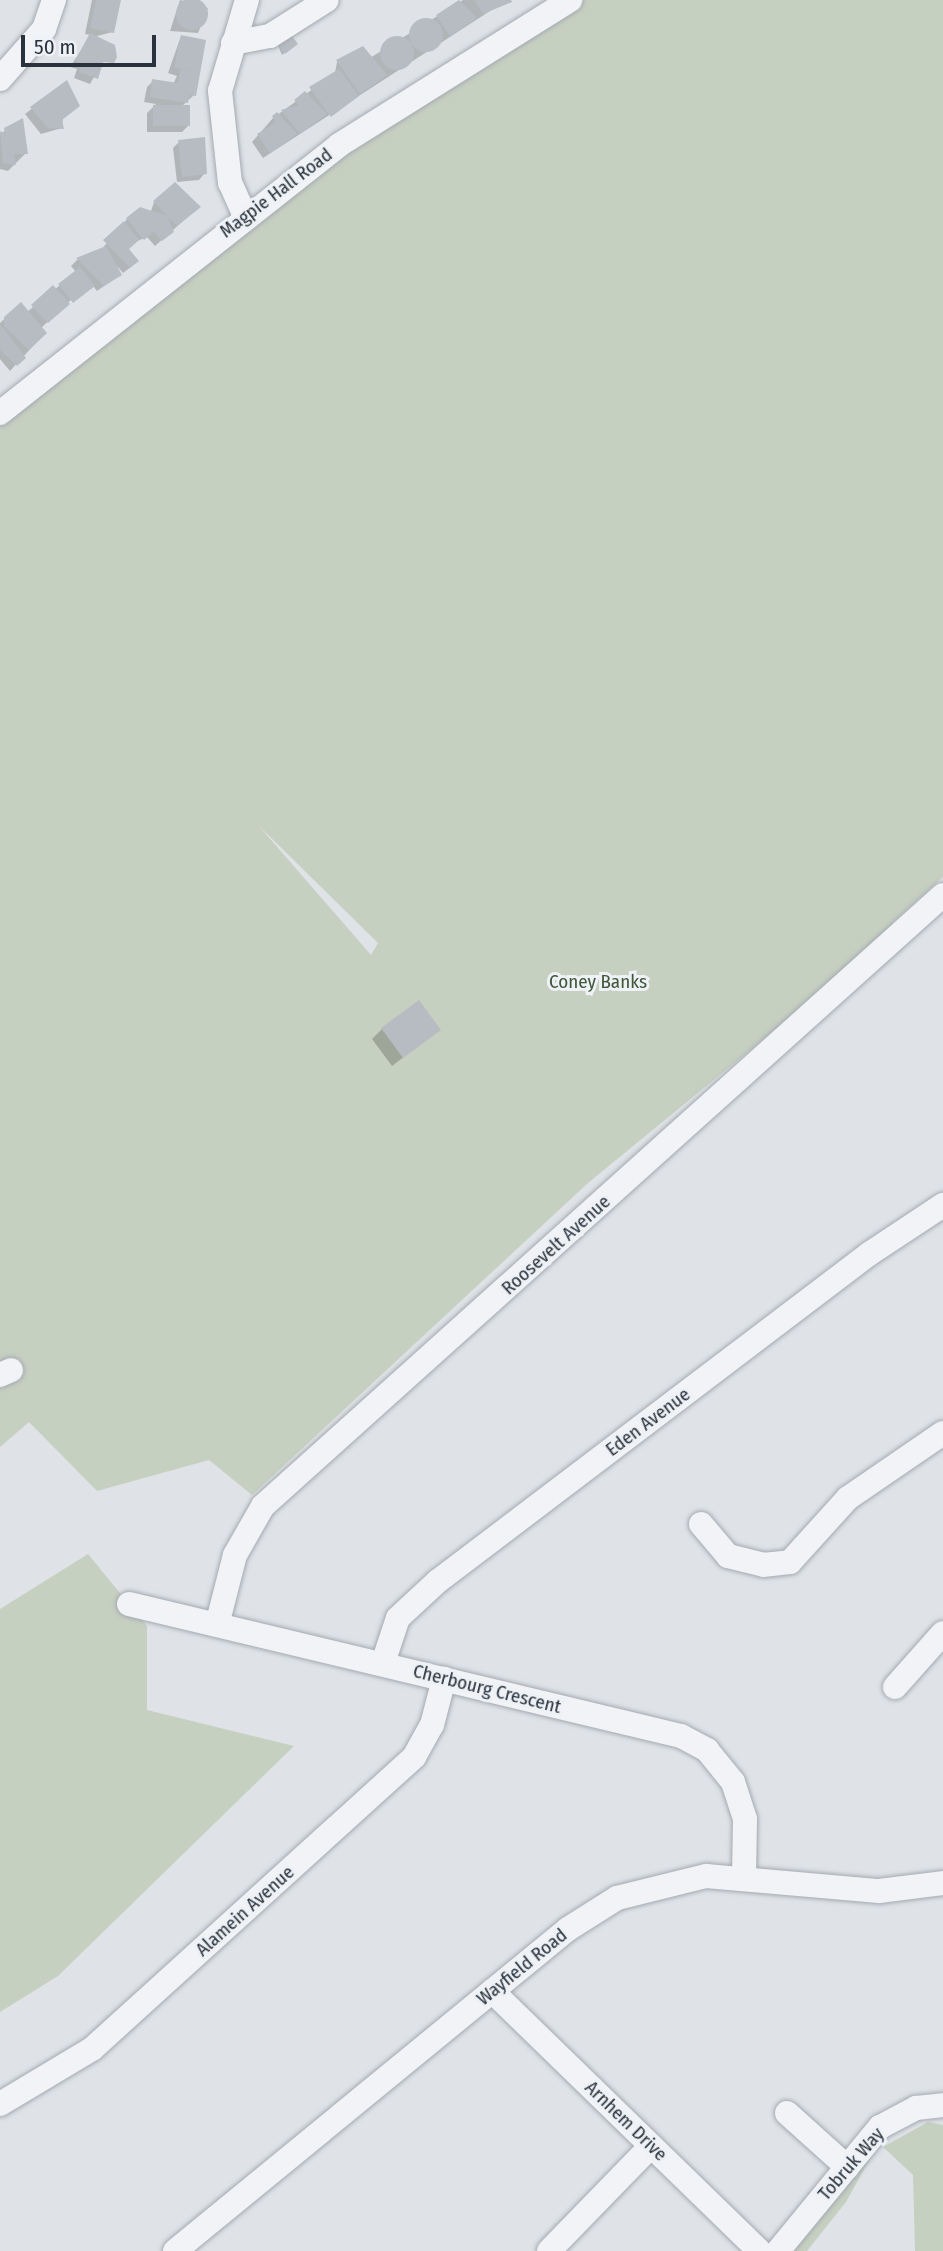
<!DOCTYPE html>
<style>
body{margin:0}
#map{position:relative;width:943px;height:2251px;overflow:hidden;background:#dfe3e7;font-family:"Fira Sans Condensed",sans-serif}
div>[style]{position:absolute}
.green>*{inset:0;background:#c6d0c1}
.shadow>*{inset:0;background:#0003}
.building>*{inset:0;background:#b7bcc3}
.round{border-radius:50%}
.roads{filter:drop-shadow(0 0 2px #a5aab1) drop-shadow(0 0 2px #a5aab1)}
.minor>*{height:24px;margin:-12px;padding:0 12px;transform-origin:12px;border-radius:12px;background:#f1f3f6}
span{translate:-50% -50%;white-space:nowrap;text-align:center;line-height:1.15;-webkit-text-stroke:6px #eef1f5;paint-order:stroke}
.street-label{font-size:19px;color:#29323d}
.park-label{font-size:19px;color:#405738}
.scale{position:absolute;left:21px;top:35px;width:135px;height:32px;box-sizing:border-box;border:4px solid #29323d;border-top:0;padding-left:9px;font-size:21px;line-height:24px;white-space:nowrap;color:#29323d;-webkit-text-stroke:5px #eef1f5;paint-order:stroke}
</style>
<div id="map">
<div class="green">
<div style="clip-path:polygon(evenodd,584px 0,943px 0,943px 877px,893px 922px,893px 933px,588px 1183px,252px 1495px,209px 1460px,97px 1491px,29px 1422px,0 1447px,0 426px,283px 198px,474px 66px,584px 0,259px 826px,378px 943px,371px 955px,259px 826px)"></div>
<div style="clip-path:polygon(88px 1554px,147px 1626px,147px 1710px,294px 1746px,58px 1976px,0 2012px,0 1609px)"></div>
<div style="clip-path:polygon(928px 2122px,943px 2125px,943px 2251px,915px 2251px,913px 2175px,883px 2147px)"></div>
<div style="clip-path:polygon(872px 2155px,846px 2202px,807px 2251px,788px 2251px)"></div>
</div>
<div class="shadow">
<div style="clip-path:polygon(92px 0,120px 0,113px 32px,97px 36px,113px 62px,95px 60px,110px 65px,99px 68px,90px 84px,74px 78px,77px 69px,70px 67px,91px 35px,85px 34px)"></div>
<div style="clip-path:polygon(180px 0,208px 8px,198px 33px,170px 31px)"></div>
<div style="clip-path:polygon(463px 0,507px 0,263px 158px,252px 142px,273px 118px,335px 73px,337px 62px,363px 49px,370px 58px)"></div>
<div style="clip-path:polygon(181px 36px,204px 42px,194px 95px,181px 107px,188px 126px,182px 132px,147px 132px,147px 113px,156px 104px,144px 102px,147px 87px,153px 81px,173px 84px,177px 76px,168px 73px)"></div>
<div style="clip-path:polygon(277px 43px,293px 46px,282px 55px)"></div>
<div style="clip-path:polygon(66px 82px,62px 128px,41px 134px,25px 114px)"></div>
<div style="clip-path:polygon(22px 121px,26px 153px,8px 171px,0 169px,0 134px)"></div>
<div style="clip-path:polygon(179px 142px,205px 173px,199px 180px,177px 182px,173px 148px)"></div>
<div style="clip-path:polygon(154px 202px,192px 213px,155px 246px,147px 237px,135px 242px,127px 249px,131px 267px,123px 273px,117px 266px,120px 275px,97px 291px,90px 282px,41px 328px,45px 333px,10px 371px,0 359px,0 323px,21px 304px,27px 312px,76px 272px,71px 266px,77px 260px,101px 250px,127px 219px,151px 211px)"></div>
<div style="clip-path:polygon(382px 1029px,439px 1030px,392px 1066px,372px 1039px)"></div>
</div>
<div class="building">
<div class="round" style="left:176px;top:-2px;width:32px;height:32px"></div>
<div style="clip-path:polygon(96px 0,121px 0,114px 33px,90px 28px)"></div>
<div style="clip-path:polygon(459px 0,477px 18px,450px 36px,436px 15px)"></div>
<div style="clip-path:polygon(474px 0,511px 0,512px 2px,483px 14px)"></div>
<div class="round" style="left:409px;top:18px;width:34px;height:34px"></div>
<div style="clip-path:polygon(289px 32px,298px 44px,285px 54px,276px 41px)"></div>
<div style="clip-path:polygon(90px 33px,115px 45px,117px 57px,114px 63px,103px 62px,98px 79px,79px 72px,82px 63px,75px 61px)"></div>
<div style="clip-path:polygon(181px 35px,206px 40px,196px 96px,189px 95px,188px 103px,150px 97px,152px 79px,178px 83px,180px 70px,194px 72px,174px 67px)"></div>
<div class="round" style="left:380px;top:36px;width:34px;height:34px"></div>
<div style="clip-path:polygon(363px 46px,387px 75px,360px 94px,336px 60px)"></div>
<div style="clip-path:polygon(339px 69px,359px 96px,331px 117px,309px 87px)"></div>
<div style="clip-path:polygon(67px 80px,80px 106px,62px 120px,64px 129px,48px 128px,30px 107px)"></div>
<div style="clip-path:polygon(305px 91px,327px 114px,300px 134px,281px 110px,299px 105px,294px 100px)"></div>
<div style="clip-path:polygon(153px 105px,190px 105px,190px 126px,153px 126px)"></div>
<div style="clip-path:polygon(277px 112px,297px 134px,270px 153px,257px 134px,276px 122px,272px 116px)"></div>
<div style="clip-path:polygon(23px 118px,28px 154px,14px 154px,16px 165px,3px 163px,0 131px,5px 134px,4px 128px)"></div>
<div style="clip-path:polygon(205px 137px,207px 174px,182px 177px,178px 140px)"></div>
<div style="clip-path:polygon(175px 182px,201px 207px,177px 226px,153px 201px)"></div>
<div style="clip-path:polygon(140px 207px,167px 216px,174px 232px,162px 241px,154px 232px,144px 240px,126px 218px)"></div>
<div style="clip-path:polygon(124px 221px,139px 240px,129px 249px,139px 261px,130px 268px,103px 240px)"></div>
<div style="clip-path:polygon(106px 246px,122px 275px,104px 286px,76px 258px)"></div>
<div style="clip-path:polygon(80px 267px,95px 286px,73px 303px,58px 284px)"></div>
<div style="clip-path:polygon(53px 285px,70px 304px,48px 323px,31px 305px)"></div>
<div style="clip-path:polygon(21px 302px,47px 333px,29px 350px,4px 326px,4px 317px)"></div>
<div style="clip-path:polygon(0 324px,26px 358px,17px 366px,0 350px)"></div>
<div style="clip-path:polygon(419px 1000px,441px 1030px,403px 1058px,381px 1028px)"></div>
</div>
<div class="roads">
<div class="minor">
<div style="left:233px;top:43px;width:38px;rotate:-11deg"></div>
<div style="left:270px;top:36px;width:67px;rotate:-32.3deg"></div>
<div style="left:0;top:79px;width:67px;rotate:-48.7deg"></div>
<div style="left:44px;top:29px;width:31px;rotate:-71deg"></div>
<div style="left:245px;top:216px;width:36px;rotate:-114deg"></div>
<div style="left:230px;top:183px;width:93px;rotate:-96.2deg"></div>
<div style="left:220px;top:91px;width:95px;rotate:-73.5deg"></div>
<div style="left:0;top:413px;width:432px;rotate:-38.3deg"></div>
<div style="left:339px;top:145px;width:273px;rotate:-32.1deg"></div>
<div style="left:0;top:1375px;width:12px;rotate:-24deg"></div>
<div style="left:701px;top:1524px;width:42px;rotate:49.8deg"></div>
<div style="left:728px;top:1556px;width:36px;rotate:14deg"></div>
<div style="left:763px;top:1565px;width:27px;rotate:-6deg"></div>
<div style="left:790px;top:1562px;width:86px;rotate:-47.8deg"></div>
<div style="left:848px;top:1498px;width:115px;rotate:-34.4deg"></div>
<div style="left:129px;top:1604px;width:568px;rotate:13.45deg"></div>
<div style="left:681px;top:1736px;width:30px;rotate:28deg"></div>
<div style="left:707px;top:1750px;width:41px;rotate:50.9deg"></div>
<div style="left:733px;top:1782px;width:39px;rotate:72deg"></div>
<div style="left:745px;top:1819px;width:57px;rotate:91deg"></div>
<div style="left:217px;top:1625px;width:72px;rotate:-75.6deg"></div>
<div style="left:235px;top:1555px;width:56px;rotate:-60.3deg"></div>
<div style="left:263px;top:1506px;width:914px;rotate:-41.94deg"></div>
<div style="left:383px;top:1663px;width:47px;rotate:-71.6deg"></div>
<div style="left:398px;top:1618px;width:54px;rotate:-42.8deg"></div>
<div style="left:438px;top:1581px;width:541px;rotate:-37.19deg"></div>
<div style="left:869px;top:1254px;width:89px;rotate:-33.5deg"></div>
<div style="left:895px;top:1687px;width:72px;rotate:-48.4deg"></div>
<div style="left:492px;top:1991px;width:373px;rotate:44.2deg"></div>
<div style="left:0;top:2104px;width:107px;rotate:-30.9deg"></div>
<div style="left:92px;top:2049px;width:435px;rotate:-42.2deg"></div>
<div style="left:414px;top:1757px;width:37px;rotate:-61deg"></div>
<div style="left:432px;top:1725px;width:48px;rotate:-75.4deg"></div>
<div style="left:787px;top:2113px;width:81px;rotate:42deg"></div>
<div style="left:175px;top:2251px;width:508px;rotate:-39.33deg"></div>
<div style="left:568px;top:1929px;width:58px;rotate:-32.3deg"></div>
<div style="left:617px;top:1898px;width:92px;rotate:-13.9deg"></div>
<div style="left:706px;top:1876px;width:174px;rotate:5deg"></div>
<div style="left:879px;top:1891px;width:64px;rotate:-7.1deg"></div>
<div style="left:549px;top:2251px;width:146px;rotate:-45.8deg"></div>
<div style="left:778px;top:2251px;width:161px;rotate:-50.6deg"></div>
<div style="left:880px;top:2127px;width:41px;rotate:-27.8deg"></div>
<div style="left:916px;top:2108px;width:27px;rotate:-6deg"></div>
</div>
</div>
<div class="street-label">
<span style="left:276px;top:193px;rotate:-37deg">Magpie Hall Road</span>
<span style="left:556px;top:1245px;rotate:-42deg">Roosevelt Avenue</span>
<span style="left:648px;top:1422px;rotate:-37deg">Eden Avenue</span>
<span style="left:487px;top:1689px;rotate:14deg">Cherbourg Crescent</span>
<span style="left:245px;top:1911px;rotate:-42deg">Alamein Avenue</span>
<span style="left:522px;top:1967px;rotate:-39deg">Wayfield Road</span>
<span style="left:626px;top:2121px;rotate:44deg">Arnhem Drive</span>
<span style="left:851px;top:2164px;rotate:-49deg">Tobruk Way</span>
</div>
<div class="park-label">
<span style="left:598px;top:982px">Coney Banks</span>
</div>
<div class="scale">50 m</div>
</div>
